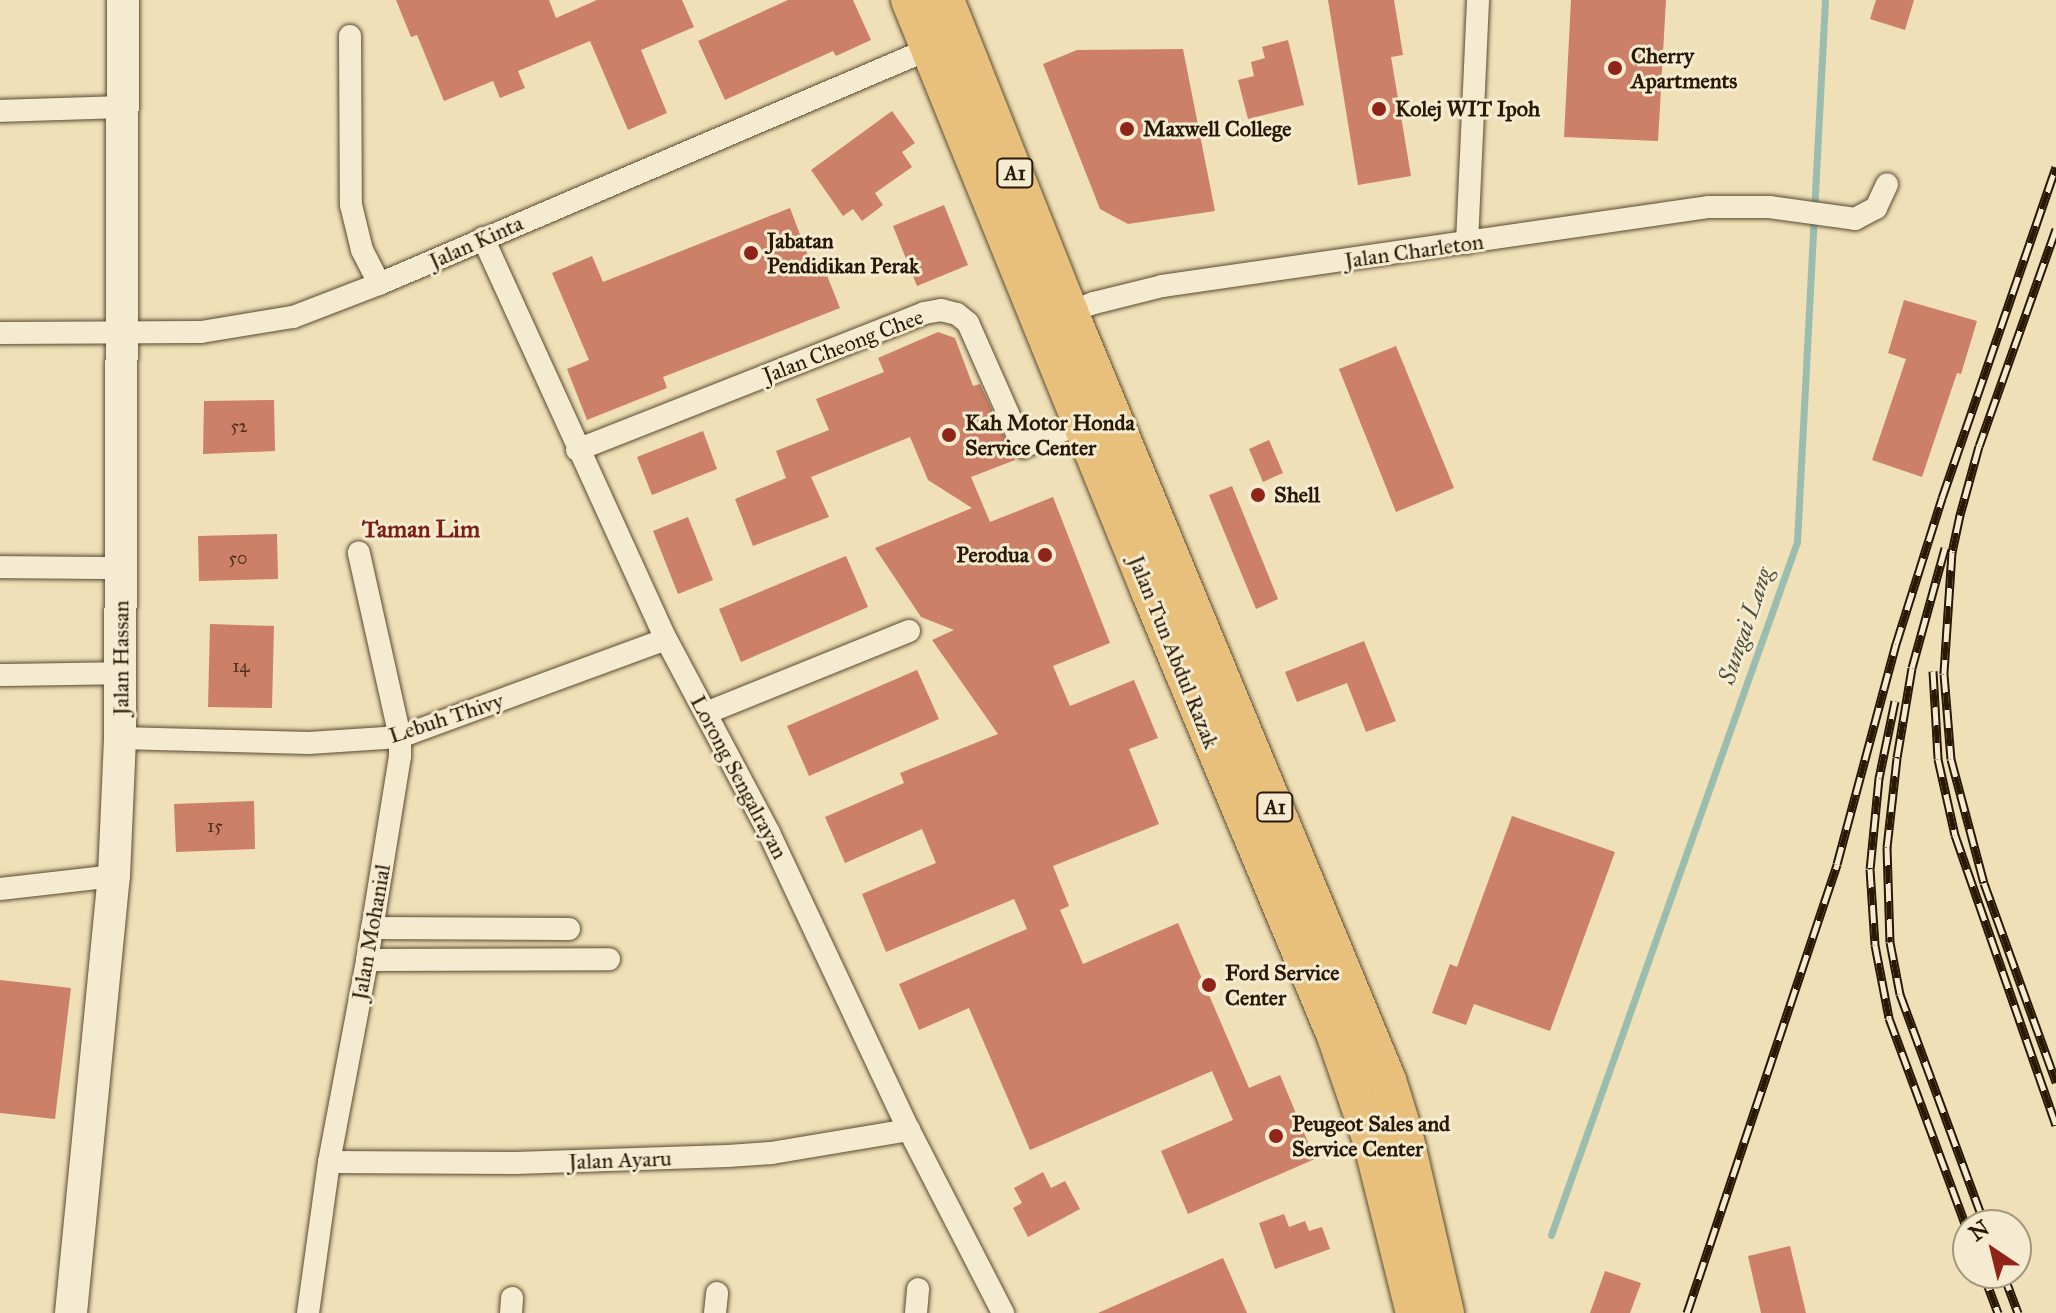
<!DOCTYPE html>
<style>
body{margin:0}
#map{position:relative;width:2056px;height:1313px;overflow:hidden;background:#efe0b7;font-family:"IM FELL Great Primer",serif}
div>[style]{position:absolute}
.stream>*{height:7px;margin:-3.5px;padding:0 3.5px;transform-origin:3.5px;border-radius:3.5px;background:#9abdb0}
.building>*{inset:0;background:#cb8067}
.roads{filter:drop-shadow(0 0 2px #5a4a31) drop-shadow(0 0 2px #5a4a31)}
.street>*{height:22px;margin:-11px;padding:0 11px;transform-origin:11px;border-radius:11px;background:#f5ebd0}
.secondary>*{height:32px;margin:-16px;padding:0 16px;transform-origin:16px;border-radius:16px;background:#f5ebd0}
.primary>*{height:36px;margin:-18px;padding:0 18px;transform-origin:18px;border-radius:18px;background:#e8c07c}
.rail>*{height:9px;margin-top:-4.5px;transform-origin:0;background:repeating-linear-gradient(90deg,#f5ebd0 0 18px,#281804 0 36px);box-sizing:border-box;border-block:2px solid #281804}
.dots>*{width:22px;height:22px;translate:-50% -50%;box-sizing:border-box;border:4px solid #f5ebd0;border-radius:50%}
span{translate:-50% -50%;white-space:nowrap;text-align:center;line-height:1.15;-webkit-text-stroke:6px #f5ebd0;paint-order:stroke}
.number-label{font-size:18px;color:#51321d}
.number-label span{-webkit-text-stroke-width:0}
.shield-label span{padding:2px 6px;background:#f5ebd0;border:2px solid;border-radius:6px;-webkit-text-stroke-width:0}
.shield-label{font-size:20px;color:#281804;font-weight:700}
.poi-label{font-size:22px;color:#281804;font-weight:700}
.left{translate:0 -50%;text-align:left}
.right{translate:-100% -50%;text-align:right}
.street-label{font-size:22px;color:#281804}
.neighbourhood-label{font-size:24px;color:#7a1f14;font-weight:700}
.water-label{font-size:24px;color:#505240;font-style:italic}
.north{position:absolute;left:1952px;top:1209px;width:80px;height:80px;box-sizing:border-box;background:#f5ebd0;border:2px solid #a3977e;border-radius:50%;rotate:325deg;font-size:22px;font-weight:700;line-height:32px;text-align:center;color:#281804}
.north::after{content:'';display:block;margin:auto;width:28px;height:36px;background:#8f2418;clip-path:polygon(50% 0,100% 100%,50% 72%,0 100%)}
</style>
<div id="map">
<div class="stream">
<div style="left:1551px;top:1235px;width:735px;rotate:-70.46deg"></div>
<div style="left:1797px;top:542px;width:543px;rotate:-87.04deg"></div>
</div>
<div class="building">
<div style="clip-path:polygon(396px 0,549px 0,556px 18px,597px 0,682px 0,694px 27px,641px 50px,667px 113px,628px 130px,590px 41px,518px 71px,525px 88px,500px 98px,493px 81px,444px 101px,417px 35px,411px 37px)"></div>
<div style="clip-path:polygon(788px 0,853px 0,871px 40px,836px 56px,833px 51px,725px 100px,698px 41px)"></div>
<div style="clip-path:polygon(1328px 0,1394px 0,1403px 55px,1391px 57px,1411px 176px,1358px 185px)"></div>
<div style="clip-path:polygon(1571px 0,1666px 0,1658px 141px,1564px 137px)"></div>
<div style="clip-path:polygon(1876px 0,1914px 0,1905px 30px,1870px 19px)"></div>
<div style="clip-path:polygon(1288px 40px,1304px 105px,1248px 119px,1238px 80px,1254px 76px,1251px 62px,1265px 58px,1262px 47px)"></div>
<div style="clip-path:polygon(1183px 49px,1215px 211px,1128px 224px,1100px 209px,1043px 64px,1077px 50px)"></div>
<div style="clip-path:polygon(892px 111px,915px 143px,902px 152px,912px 167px,875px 193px,883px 205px,862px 221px,853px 209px,843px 216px,811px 170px)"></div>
<div style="clip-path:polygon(944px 205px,968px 265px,917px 286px,893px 226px)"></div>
<div style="clip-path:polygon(790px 208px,816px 277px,826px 273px,840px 308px,663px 377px,667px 388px,587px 420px,567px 369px,589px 360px,552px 273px,592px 256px,603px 282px)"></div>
<div style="clip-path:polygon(1904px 300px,1977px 321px,1961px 374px,1957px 373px,1922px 477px,1872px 460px,1906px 359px,1888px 353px)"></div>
<div style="clip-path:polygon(938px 332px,955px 338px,973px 386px,980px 384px,1015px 460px,971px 477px,990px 522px,1053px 497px,1110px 643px,1053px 666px,1070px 706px,1134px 680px,1158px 738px,1129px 749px,1159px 824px,1053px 866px,1069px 906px,1060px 910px,1083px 964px,1178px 923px,1249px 1088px,1280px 1075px,1315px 1159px,1188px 1214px,1161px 1151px,1233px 1120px,1212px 1071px,1030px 1150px,969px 1008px,919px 1030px,899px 984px,1027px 929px,1014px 899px,886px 952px,862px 894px,936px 863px,922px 829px,845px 863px,825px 817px,904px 783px,900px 773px,998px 734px,932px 640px,954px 630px,921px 617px,875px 548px,972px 508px,928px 480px,910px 437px,811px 477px,829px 517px,753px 546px,735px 499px,786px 478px,776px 451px,829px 430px,816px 399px,884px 372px,878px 358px)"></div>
<div style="clip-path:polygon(1396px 346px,1454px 488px,1396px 512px,1339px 369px)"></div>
<div style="clip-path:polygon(274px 400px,275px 451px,203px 454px,204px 401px)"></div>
<div style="clip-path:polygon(703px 431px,717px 469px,652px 495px,637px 457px)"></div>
<div style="clip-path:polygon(1269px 440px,1283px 473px,1263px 482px,1249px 449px)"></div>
<div style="clip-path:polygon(1232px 486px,1278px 599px,1256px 609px,1209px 495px)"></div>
<div style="clip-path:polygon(688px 517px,713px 580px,678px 594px,653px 531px)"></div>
<div style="clip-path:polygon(277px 534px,278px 579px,199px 581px,198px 536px)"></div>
<div style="clip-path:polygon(846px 556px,868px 607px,741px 662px,719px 609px)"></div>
<div style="clip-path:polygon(210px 624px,274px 626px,272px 708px,208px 707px)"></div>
<div style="clip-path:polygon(1364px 641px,1396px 721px,1366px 732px,1347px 683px,1297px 702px,1285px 672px)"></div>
<div style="clip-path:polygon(917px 670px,939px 719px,809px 776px,787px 726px)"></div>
<div style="clip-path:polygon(254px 801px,255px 849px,176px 852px,174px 804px)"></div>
<div style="clip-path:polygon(1512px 816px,1615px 852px,1550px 1031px,1474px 1004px,1466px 1025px,1432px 1013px,1450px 964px,1457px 967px)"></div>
<div style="clip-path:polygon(0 980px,71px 988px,55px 1119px,0 1113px)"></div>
<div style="clip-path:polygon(1043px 1172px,1051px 1188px,1065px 1181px,1080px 1209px,1028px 1237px,1013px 1208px,1022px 1203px,1014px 1188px)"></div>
<div style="clip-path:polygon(1284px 1214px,1289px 1227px,1305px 1221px,1309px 1231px,1322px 1227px,1330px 1249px,1275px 1269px,1259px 1223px)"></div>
<div style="clip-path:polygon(1790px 1246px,1806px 1313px,1761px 1313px,1748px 1256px)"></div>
<div style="clip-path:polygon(1223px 1258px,1247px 1313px,1098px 1313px)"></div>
<div style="clip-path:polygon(1605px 1271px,1641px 1283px,1630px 1313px,1590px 1313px)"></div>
</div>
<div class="roads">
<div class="street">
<div style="left:350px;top:36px;width:169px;rotate:89.7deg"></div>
<div style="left:351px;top:205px;width:46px;rotate:76.3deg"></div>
<div style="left:362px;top:250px;width:38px;rotate:63deg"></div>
<div style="left:0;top:111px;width:120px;rotate:-1.9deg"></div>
<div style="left:483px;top:238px;width:441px;rotate:65.5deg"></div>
<div style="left:666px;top:639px;width:220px;rotate:62deg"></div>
<div style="left:769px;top:833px;width:328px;rotate:64.8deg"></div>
<div style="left:909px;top:1130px;width:206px;rotate:62.8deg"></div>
<div style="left:1467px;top:243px;width:243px;rotate:-87.4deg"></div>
<div style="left:1060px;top:316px;width:36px;rotate:-21deg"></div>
<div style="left:1094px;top:303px;width:70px;rotate:-14deg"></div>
<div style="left:1162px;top:286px;width:553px;rotate:-8.22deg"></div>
<div style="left:1709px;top:207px;width:60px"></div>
<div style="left:1769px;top:207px;width:87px;rotate:7.9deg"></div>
<div style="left:1855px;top:219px;width:24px;rotate:-28deg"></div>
<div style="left:1876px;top:208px;width:26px;rotate:-65deg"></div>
<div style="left:0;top:333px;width:201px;rotate:-0.3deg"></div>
<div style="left:201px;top:332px;width:93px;rotate:-9.3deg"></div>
<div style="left:293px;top:317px;width:92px;rotate:-21deg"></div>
<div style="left:379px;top:284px;width:598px;rotate:-23.14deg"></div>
<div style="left:577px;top:450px;width:373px;rotate:-21.5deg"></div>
<div style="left:924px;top:313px;width:17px;rotate:-10deg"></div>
<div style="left:941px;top:310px;width:16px;rotate:14deg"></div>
<div style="left:957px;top:314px;width:14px;rotate:39deg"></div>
<div style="left:968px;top:323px;width:136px;rotate:66.1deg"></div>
<div style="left:1023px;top:447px;width:63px;rotate:-22.5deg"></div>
<div style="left:0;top:567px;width:121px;rotate:0.5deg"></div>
<div style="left:0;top:675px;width:122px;rotate:-0.9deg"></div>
<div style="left:706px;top:713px;width:219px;rotate:-22deg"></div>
<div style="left:120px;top:738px;width:189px;rotate:1.5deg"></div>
<div style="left:309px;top:743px;width:91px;rotate:-3.8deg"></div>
<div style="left:400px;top:737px;width:283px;rotate:-20.2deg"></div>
<div style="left:0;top:889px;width:115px;rotate:-6.5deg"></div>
<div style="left:372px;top:928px;width:197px;rotate:0.3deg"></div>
<div style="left:367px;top:960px;width:242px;rotate:-0.2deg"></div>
<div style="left:329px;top:1162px;width:186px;rotate:0.3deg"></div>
<div style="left:515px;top:1163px;width:213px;rotate:-1.9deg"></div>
<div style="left:728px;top:1156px;width:43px;rotate:-4deg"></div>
<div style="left:771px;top:1153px;width:140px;rotate:-9.5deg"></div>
<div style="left:308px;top:1313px;width:152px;rotate:-82.1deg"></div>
<div style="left:329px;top:1162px;width:206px;rotate:-79.3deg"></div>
<div style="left:367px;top:960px;width:207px;rotate:-80.8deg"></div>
<div style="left:400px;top:756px;width:19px;rotate:-90deg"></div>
<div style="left:400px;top:737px;width:189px;rotate:-102.6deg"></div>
<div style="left:511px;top:1313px;width:15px;rotate:-86deg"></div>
<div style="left:715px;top:1313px;width:20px;rotate:-84deg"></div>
<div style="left:916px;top:1313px;width:24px;rotate:-85deg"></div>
</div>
<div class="secondary">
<div style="left:71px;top:1313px;width:439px;rotate:-84.4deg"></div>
<div style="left:114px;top:876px;width:138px;rotate:-87.5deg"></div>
<div style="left:120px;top:738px;width:738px;rotate:-89.77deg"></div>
</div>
<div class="primary">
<div style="left:909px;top:0;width:636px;rotate:67.91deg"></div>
<div style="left:1148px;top:589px;width:488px;rotate:67.3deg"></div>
<div style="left:1336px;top:1039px;width:108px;rotate:71.1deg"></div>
<div style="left:1371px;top:1141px;width:177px;rotate:76deg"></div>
<div style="left:946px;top:0;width:336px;rotate:68.3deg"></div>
<div style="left:1070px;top:312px;width:831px;rotate:67.51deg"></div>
<div style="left:1388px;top:1080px;width:53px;rotate:72.6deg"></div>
<div style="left:1404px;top:1131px;width:187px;rotate:77deg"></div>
</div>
</div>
<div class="rail">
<div style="left:2056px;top:229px;width:230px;rotate:109.5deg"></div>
<div style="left:1979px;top:446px;width:72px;rotate:105.4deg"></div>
<div style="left:1960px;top:515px;width:38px;rotate:102deg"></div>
<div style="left:1952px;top:552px;width:122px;rotate:93.8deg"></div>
<div style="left:1944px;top:674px;width:85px;rotate:85.3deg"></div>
<div style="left:1951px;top:759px;width:128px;rotate:75.1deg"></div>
<div style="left:1984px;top:883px;width:212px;rotate:70.1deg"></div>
<div style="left:1945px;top:548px;width:124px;rotate:105.4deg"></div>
<div style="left:1912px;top:668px;width:91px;rotate:99.5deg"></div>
<div style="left:1897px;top:758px;width:90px;rotate:96.4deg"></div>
<div style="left:1887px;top:847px;width:95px;rotate:88.2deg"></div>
<div style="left:1890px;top:942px;width:53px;rotate:79.1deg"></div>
<div style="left:1900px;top:994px;width:246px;rotate:69.8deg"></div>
<div style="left:1933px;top:671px;width:88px;rotate:86.7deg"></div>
<div style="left:1938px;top:759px;width:78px;rotate:77.4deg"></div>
<div style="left:1955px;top:835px;width:307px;rotate:70.8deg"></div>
<div style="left:1895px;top:701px;width:79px;rotate:101.7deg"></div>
<div style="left:1879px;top:778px;width:91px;rotate:95.6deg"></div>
<div style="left:1870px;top:869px;width:76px;rotate:86.2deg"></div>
<div style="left:1875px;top:945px;width:74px;rotate:79.1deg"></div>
<div style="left:1889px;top:1018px;width:227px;rotate:69.7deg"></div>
<div style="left:1983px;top:1273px;width:43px;rotate:69.4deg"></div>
<div style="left:2003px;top:1273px;width:43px;rotate:69.4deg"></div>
<div style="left:1687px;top:1313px;width:473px;rotate:-71.5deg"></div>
<div style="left:1837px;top:864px;width:228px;rotate:-75deg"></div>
<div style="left:1896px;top:644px;width:153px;rotate:-72.5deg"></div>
<div style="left:1942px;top:498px;width:350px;rotate:-71deg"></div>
</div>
<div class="dots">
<div style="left:1615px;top:68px;background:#8f2418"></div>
<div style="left:1379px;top:109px;background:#8f2418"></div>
<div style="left:1127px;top:129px;background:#8f2418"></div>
<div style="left:751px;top:253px;background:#8f2418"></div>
<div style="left:949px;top:435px;background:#8f2418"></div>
<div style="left:1258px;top:495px;background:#8f2418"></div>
<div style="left:1045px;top:555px;background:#8f2418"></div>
<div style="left:1209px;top:985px;background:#8f2418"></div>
<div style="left:1276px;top:1136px;background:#8f2418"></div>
</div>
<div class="number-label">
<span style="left:239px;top:426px">52</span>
<span style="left:238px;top:558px">50</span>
<span style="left:241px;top:666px">14</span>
<span style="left:215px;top:826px">15</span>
</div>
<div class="shield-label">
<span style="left:1015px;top:173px">A1</span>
<span style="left:1275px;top:807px">A1</span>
</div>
<div class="poi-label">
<span class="left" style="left:1631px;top:68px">Cherry<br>Apartments</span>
<span class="left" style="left:1395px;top:109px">Kolej WIT Ipoh</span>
<span class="left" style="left:1143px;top:129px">Maxwell College</span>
<span class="left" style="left:767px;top:253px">Jabatan<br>Pendidikan Perak</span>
<span class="left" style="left:965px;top:435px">Kah Motor Honda<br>Service Center</span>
<span class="left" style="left:1274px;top:495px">Shell</span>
<span class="right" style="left:1029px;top:555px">Perodua</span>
<span class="left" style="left:1225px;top:985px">Ford Service<br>Center</span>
<span class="left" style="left:1292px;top:1136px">Peugeot Sales and<br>Service Center</span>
</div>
<div class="street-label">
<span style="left:476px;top:242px;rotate:-24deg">Jalan Kinta</span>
<span style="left:1414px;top:251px;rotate:-8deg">Jalan Charleton</span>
<span style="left:843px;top:346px;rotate:-21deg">Jalan Cheong Chee</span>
<span style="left:1174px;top:652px;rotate:68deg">Jalan Tun Abdul Razak</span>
<span style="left:121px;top:658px;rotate:-90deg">Jalan Hassan</span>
<span style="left:446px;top:718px;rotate:-18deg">Lebuh Thivy</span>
<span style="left:739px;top:777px;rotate:62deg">Lorong Sengalrayan</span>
<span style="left:371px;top:932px;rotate:-80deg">Jalan Mohanial</span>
<span style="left:620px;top:1160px;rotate:-2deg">Jalan Ayaru</span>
</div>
<div class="neighbourhood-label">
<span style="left:421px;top:530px">Taman Lim</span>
</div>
<div class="water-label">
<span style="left:1746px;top:626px;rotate:-71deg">Sungai Lang</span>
</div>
<div class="north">N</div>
</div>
